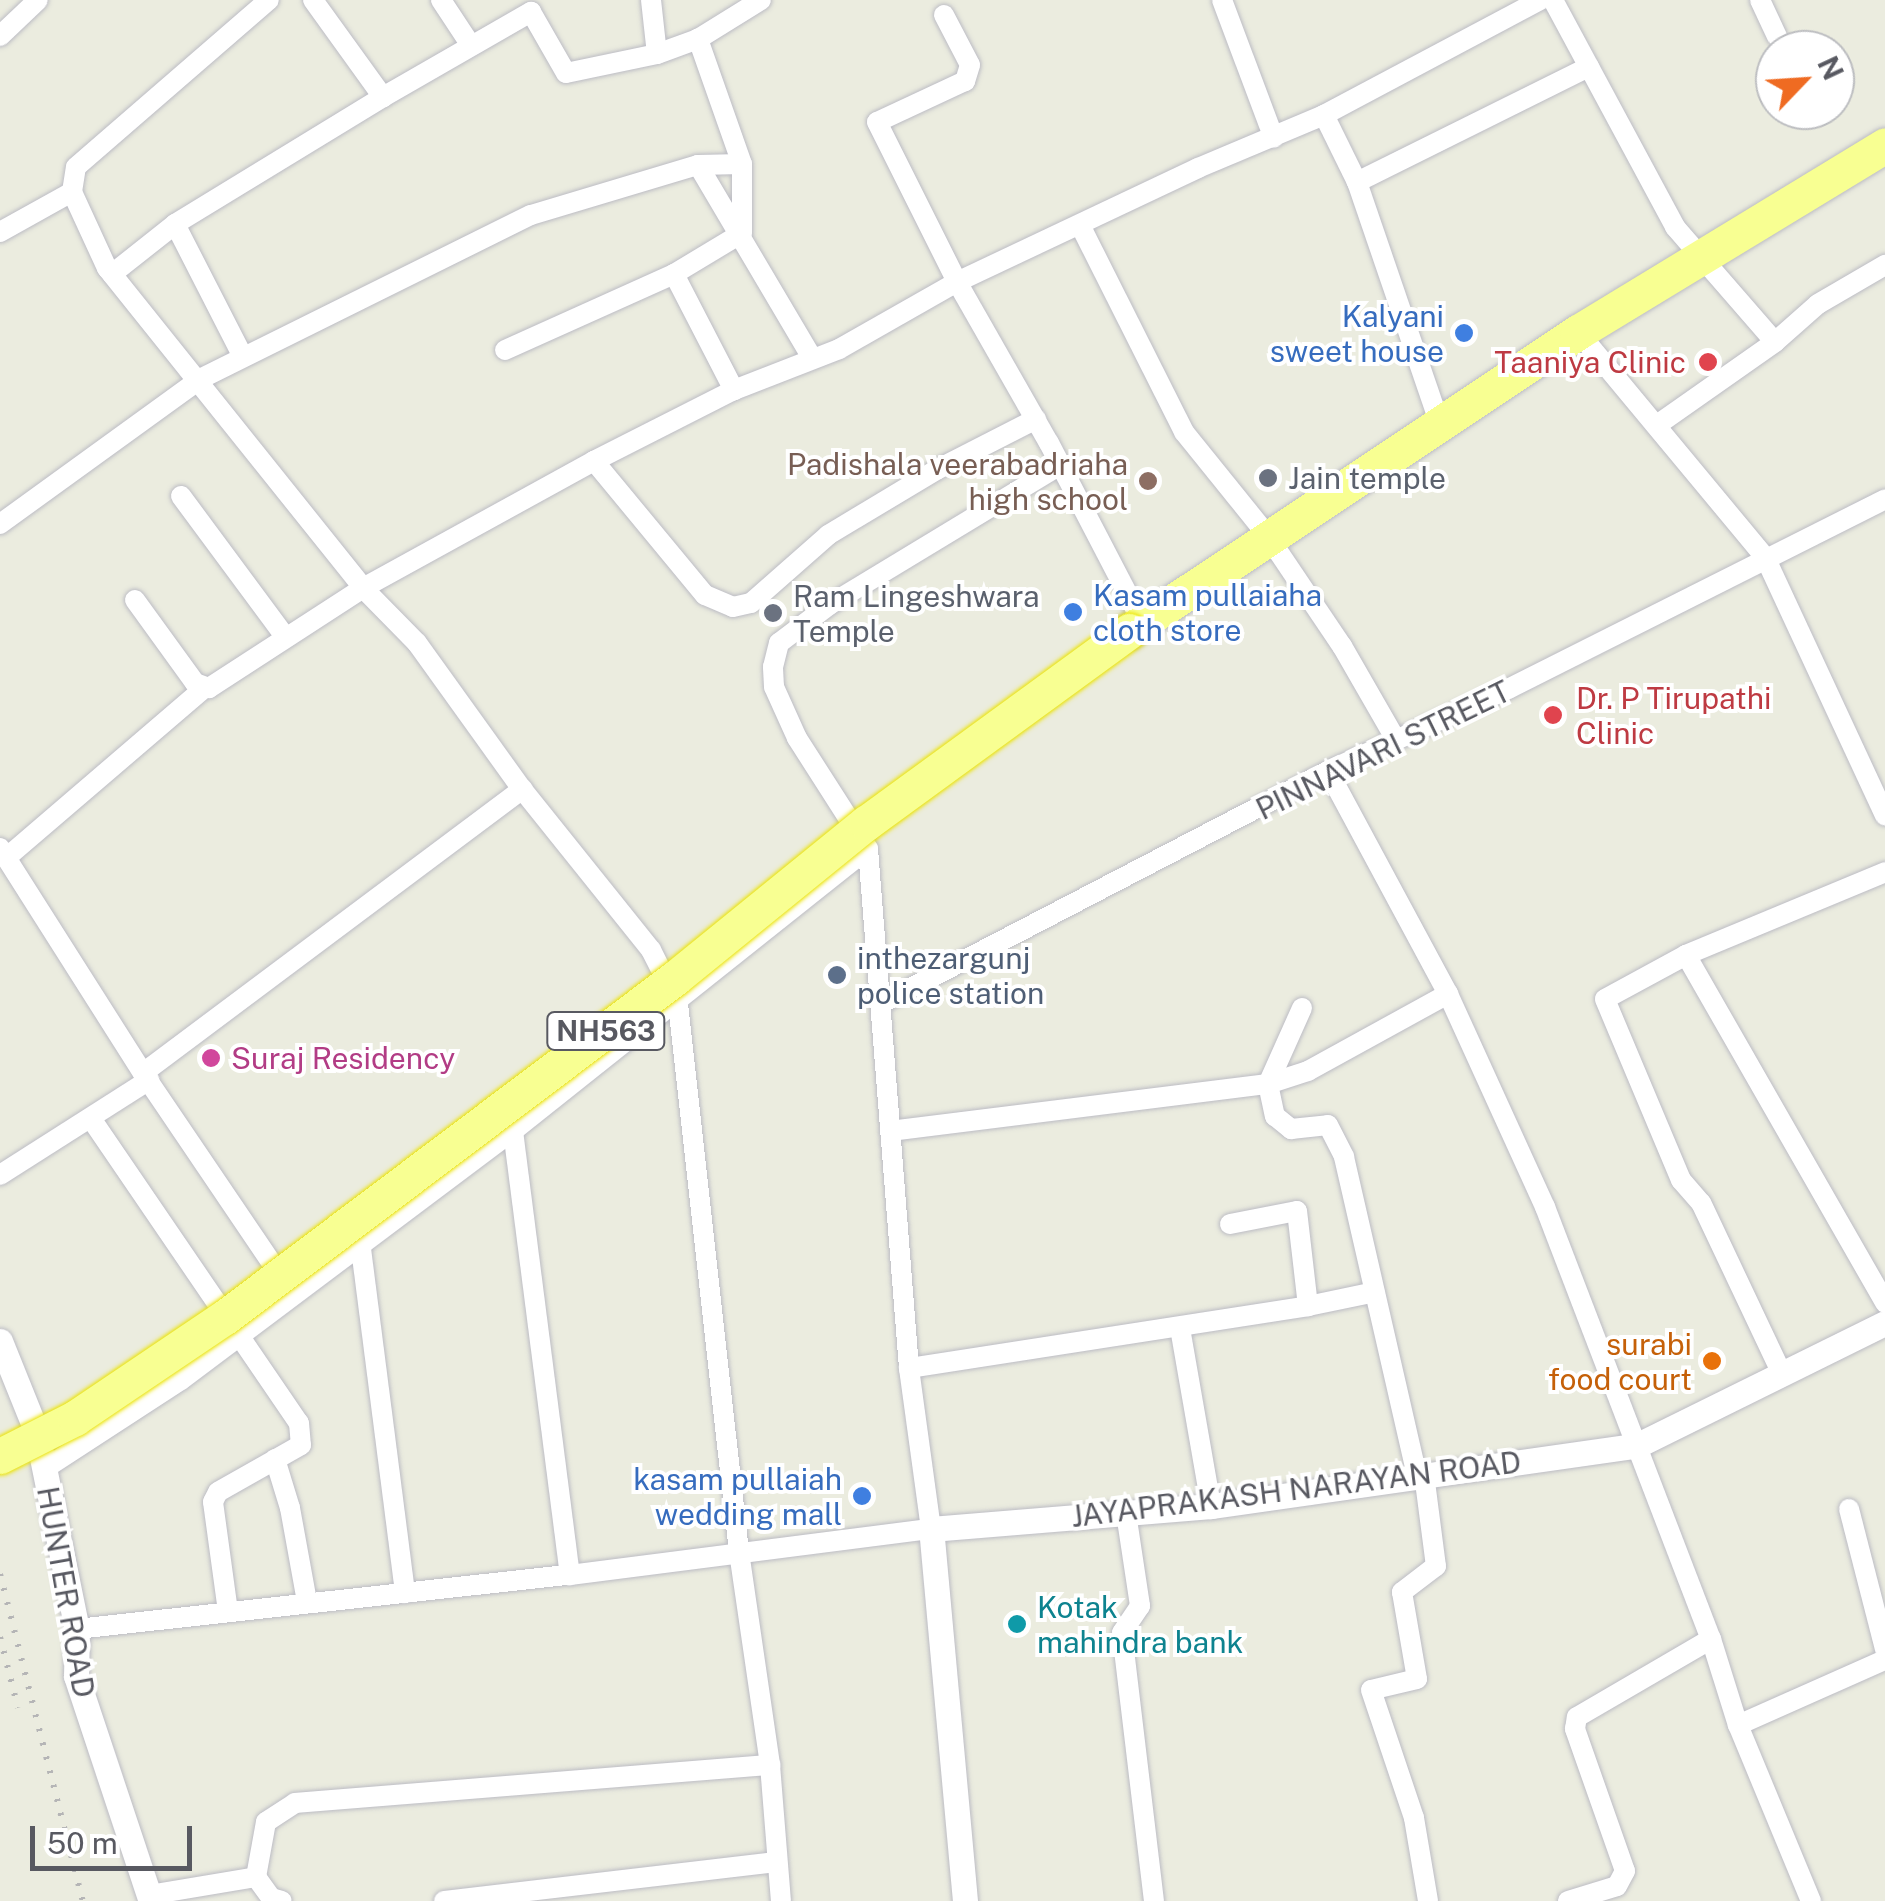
<!DOCTYPE html>
<style>
body{margin:0}
#map{position:relative;width:1885px;height:1901px;overflow:hidden;background:#ebecdf;font-family:"Public Sans",sans-serif}
div>[style]{position:absolute}
.roads{filter:drop-shadow(0 0 2px #bcbcc4) drop-shadow(0 0 2px #bcbcc4)}
.minor>*{height:20px;margin:-10px;padding:0 10px;transform-origin:10px;border-radius:10px;background:#fff}
.tertiary>*{height:25px;margin:-12.5px;padding:0 12.5px;transform-origin:12.5px;border-radius:12.5px;background:#fff}
.trunk>*{height:35px;margin:-17.5px;padding:0 17.5px;transform-origin:17.5px;border-radius:17.5px;background:#f8ff92}
.rail>*{height:6px;margin-top:-3px;transform-origin:0;background:repeating-linear-gradient(90deg,#b5b5b6 0 2.5px,transparent 0 14.5px)}
.bridges{filter:drop-shadow(0 0 2px #ebe300) drop-shadow(0 0 2px #ebe300)}
.trunk-bridge>*{height:35px;margin:-17.5px;padding:0 17.5px;transform-origin:17.5px;border-radius:17.5px;background:#f8ff92}
.dots>*{width:28px;height:28px;translate:-50% -50%;box-sizing:border-box;border:5px solid #fff;border-radius:50%}
span{translate:-50% -50%;white-space:nowrap;text-align:center;line-height:1.15;-webkit-text-stroke:8px #fff;paint-order:stroke}
.shield-label span{padding:2px 8px;background:#fff;border:2px solid;border-radius:8px;-webkit-text-stroke-width:0}
.shield-label{font-size:28px;color:#585961;font-weight:700}
.shop-label{font-size:30px;color:#366cbe}
.right{translate:-100% -50%;text-align:right}
.left{translate:0 -50%;text-align:left}
.health-label{font-size:30px;color:#be3a42}
.education-label{font-size:30px;color:#785e54}
.worship-label{font-size:30px;color:#5b616d}
.street-label{font-size:30px;color:#585961}
.service-label{font-size:30px;color:#4e5e75}
.hotel-label{font-size:30px;color:#b23c85}
.food-label{font-size:30px;color:#c56008}
.culture-label{font-size:30px;color:#0d838f}
.north{position:absolute;left:1755px;top:30px;width:100px;height:100px;box-sizing:border-box;background:#fff;border:2px solid #bcbdc0;border-radius:50%;rotate:65deg;font-size:28px;font-weight:700;line-height:40px;text-align:center;color:#585961}
.north::after{content:'';display:block;margin:auto;width:35px;height:45px;background:#ef6b22;clip-path:polygon(50% 0,100% 100%,50% 72%,0 100%)}
.scale{position:absolute;left:30px;top:1826px;width:162px;height:45px;box-sizing:border-box;border:5px solid #585961;border-top:0;padding-left:12px;font-size:30px;line-height:35px;white-space:nowrap;color:#585961;-webkit-text-stroke:8px #fff;paint-order:stroke}
</style>
<div id="map">
<div class="roads">
<div class="minor">
<div style="left:313px;top:0;width:120px;rotate:54.2deg"></div>
<div style="left:383px;top:97px;width:171px;rotate:-29.9deg"></div>
<div style="left:531px;top:12px;width:70px;rotate:60.2deg"></div>
<div style="left:566px;top:73px;width:93px;rotate:-11.8deg"></div>
<div style="left:657px;top:54px;width:44px;rotate:-20.1deg"></div>
<div style="left:698px;top:39px;width:74px;rotate:-31.8deg"></div>
<div style="left:441px;top:0;width:53px;rotate:56.6deg"></div>
<div style="left:651px;top:0;width:54px;rotate:83.7deg"></div>
<div style="left:1222px;top:0;width:147px;rotate:69.4deg"></div>
<div style="left:1553px;top:0;width:258px;rotate:61.7deg"></div>
<div style="left:1675px;top:227px;width:152px;rotate:49deg"></div>
<div style="left:1760px;top:0;width:40px;rotate:65deg"></div>
<div style="left:944px;top:15px;width:56px;rotate:62.5deg"></div>
<div style="left:970px;top:65px;width:17px;rotate:107deg"></div>
<div style="left:965px;top:81px;width:97px;rotate:155deg"></div>
<div style="left:877px;top:122px;width:179px;rotate:63.4deg"></div>
<div style="left:957px;top:282px;width:185px;rotate:60.3deg"></div>
<div style="left:1049px;top:443px;width:202px;rotate:62.5deg"></div>
<div style="left:0;top:36px;width:52px;rotate:-43.5deg"></div>
<div style="left:1324px;top:115px;width:75px;rotate:63.8deg"></div>
<div style="left:1357px;top:182px;width:256px;rotate:71.1deg"></div>
<div style="left:698px;top:165px;width:224px;rotate:59.4deg"></div>
<div style="left:1357px;top:182px;width:259px;rotate:-26.4deg"></div>
<div style="left:72px;top:192px;width:84px;rotate:65.3deg"></div>
<div style="left:107px;top:268px;width:410px;rotate:51.3deg"></div>
<div style="left:363px;top:588px;width:77px;rotate:45.5deg"></div>
<div style="left:417px;top:643px;width:180px;rotate:54.3deg"></div>
<div style="left:522px;top:789px;width:206px;rotate:51.3deg"></div>
<div style="left:651px;top:950px;width:60px;rotate:63.4deg"></div>
<div style="left:678px;top:1004px;width:551px;rotate:83.65deg"></div>
<div style="left:739px;top:1552px;width:215px;rotate:81.7deg"></div>
<div style="left:770px;top:1765px;width:136px;rotate:85.4deg"></div>
<div style="left:175px;top:224px;width:147px;rotate:62.9deg"></div>
<div style="left:1080px;top:225px;width:232px;rotate:63.3deg"></div>
<div style="left:1184px;top:432px;width:132px;rotate:51.1deg"></div>
<div style="left:1267px;top:535px;width:134px;rotate:56deg"></div>
<div style="left:1342px;top:646px;width:108px;rotate:60.1deg"></div>
<div style="left:0;top:232px;width:82px;rotate:-29.1deg"></div>
<div style="left:72px;top:192px;width:25px;rotate:-81deg"></div>
<div style="left:76px;top:167px;width:255px;rotate:-40.9deg"></div>
<div style="left:112px;top:274px;width:80px;rotate:-38.4deg"></div>
<div style="left:175px;top:224px;width:244px;rotate:-31.4deg"></div>
<div style="left:674px;top:274px;width:131px;rotate:62.7deg"></div>
<div style="left:1578px;top:332px;width:293px;rotate:50.3deg"></div>
<div style="left:1765px;top:557px;width:285px;rotate:65.1deg"></div>
<div style="left:505px;top:350px;width:185px;rotate:-24.2deg"></div>
<div style="left:674px;top:274px;width:79px;rotate:-31.1deg"></div>
<div style="left:742px;top:233px;width:69px;rotate:-90deg"></div>
<div style="left:742px;top:164px;width:133px;rotate:-109.4deg"></div>
<div style="left:1657px;top:425px;width:144px;rotate:-35.1deg"></div>
<div style="left:1775px;top:342px;width:57px;rotate:-41.5deg"></div>
<div style="left:1818px;top:304px;width:78px;rotate:-30.2deg"></div>
<div style="left:594px;top:461px;width:174px;rotate:50.4deg"></div>
<div style="left:705px;top:595px;width:30px;rotate:23deg"></div>
<div style="left:733px;top:607px;width:18px;rotate:-13deg"></div>
<div style="left:751px;top:603px;width:103px;rotate:-41.4deg"></div>
<div style="left:828px;top:535px;width:128px;rotate:-31deg"></div>
<div style="left:938px;top:469px;width:110px;rotate:-27deg"></div>
<div style="left:181px;top:496px;width:173px;rotate:53.5deg"></div>
<div style="left:0;top:524px;width:247px;rotate:-35.9deg"></div>
<div style="left:200px;top:379px;width:369px;rotate:-26.4deg"></div>
<div style="left:531px;top:215px;width:174px;rotate:-16.7deg"></div>
<div style="left:698px;top:165px;width:44px;rotate:-1.3deg"></div>
<div style="left:135px;top:600px;width:102px;rotate:54.1deg"></div>
<div style="left:195px;top:683px;width:15px;rotate:20deg"></div>
<div style="left:209px;top:688px;width:184px;rotate:-33deg"></div>
<div style="left:363px;top:588px;width:264px;rotate:-28.8deg"></div>
<div style="left:594px;top:461px;width:157px;rotate:-26.9deg"></div>
<div style="left:734px;top:390px;width:113px;rotate:-21.3deg"></div>
<div style="left:839px;top:349px;width:136px;rotate:-29.6deg"></div>
<div style="left:957px;top:282px;width:267px;rotate:-25.3deg"></div>
<div style="left:1198px;top:168px;width:137px;rotate:-22.8deg"></div>
<div style="left:1324px;top:115px;width:245px;rotate:-28deg"></div>
<div style="left:1328px;top:771px;width:253px;rotate:61.7deg"></div>
<div style="left:1448px;top:994px;width:234px;rotate:65.5deg"></div>
<div style="left:1545px;top:1207px;width:463px;rotate:69deg"></div>
<div style="left:1711px;top:1639px;width:90px;rotate:72.6deg"></div>
<div style="left:1738px;top:1725px;width:191px;rotate:67.5deg"></div>
<div style="left:0;top:848px;width:267px;rotate:57.6deg"></div>
<div style="left:143px;top:1073px;width:251px;rotate:55.9deg"></div>
<div style="left:6px;top:858px;width:261px;rotate:-40.6deg"></div>
<div style="left:1686px;top:955px;width:401px;rotate:60.2deg"></div>
<div style="left:882px;top:1003px;width:503px;rotate:-27.48deg"></div>
<div style="left:1328px;top:771px;width:198px;rotate:-24.5deg"></div>
<div style="left:1508px;top:689px;width:422px;rotate:-26.7deg"></div>
<div style="left:1302px;top:1008px;width:83px;rotate:114.1deg"></div>
<div style="left:1268px;top:1084px;width:33px;rotate:78deg"></div>
<div style="left:1275px;top:1116px;width:21px;rotate:39deg"></div>
<div style="left:1291px;top:1129px;width:37px;rotate:-6deg"></div>
<div style="left:1328px;top:1125px;width:36px;rotate:63deg"></div>
<div style="left:1344px;top:1157px;width:326px;rotate:77.1deg"></div>
<div style="left:143px;top:1073px;width:474px;rotate:-36.8deg"></div>
<div style="left:92px;top:1120px;width:367px;rotate:55.7deg"></div>
<div style="left:299px;top:1423px;width:22px;rotate:85deg"></div>
<div style="left:301px;top:1445px;width:95px;rotate:150.5deg"></div>
<div style="left:218px;top:1492px;width:11px;rotate:117deg"></div>
<div style="left:213px;top:1502px;width:110px;rotate:82.2deg"></div>
<div style="left:513px;top:1131px;width:448px;rotate:82.7deg"></div>
<div style="left:890px;top:1131px;width:381px;rotate:-7.1deg"></div>
<div style="left:1268px;top:1084px;width:42px;rotate:-18deg"></div>
<div style="left:1308px;top:1071px;width:160px;rotate:-28.8deg"></div>
<div style="left:0;top:1175px;width:177px;rotate:-32.5deg"></div>
<div style="left:1230px;top:1224px;width:68px;rotate:-11deg"></div>
<div style="left:1297px;top:1211px;width:96px;rotate:83.4deg"></div>
<div style="left:1308px;top:1306px;width:68px;rotate:-11.8deg"></div>
<div style="left:360px;top:1241px;width:355px;rotate:82.7deg"></div>
<div style="left:1180px;top:1328px;width:181px;rotate:80.1deg"></div>
<div style="left:909px;top:1368px;width:404px;rotate:-8.8deg"></div>
<div style="left:1782px;top:1374px;width:189px;rotate:-115.3deg"></div>
<div style="left:1701px;top:1203px;width:30px;rotate:-131deg"></div>
<div style="left:1681px;top:1180px;width:196px;rotate:-112.8deg"></div>
<div style="left:1605px;top:999px;width:92px;rotate:-28.5deg"></div>
<div style="left:1686px;top:955px;width:216px;rotate:-22.6deg"></div>
<div style="left:275px;top:1459px;width:51px;rotate:73deg"></div>
<div style="left:290px;top:1508px;width:96px;rotate:79.7deg"></div>
<div style="left:44px;top:1469px;width:163px;rotate:-33deg"></div>
<div style="left:181px;top:1380px;width:415px;rotate:-36.9deg"></div>
<div style="left:513px;top:1131px;width:453px;rotate:-38.5deg"></div>
<div style="left:1424px;top:1474px;width:93px;rotate:82.6deg"></div>
<div style="left:1436px;top:1566px;width:43px;rotate:142.6deg"></div>
<div style="left:1402px;top:1592px;width:88px;rotate:80.2deg"></div>
<div style="left:1417px;top:1679px;width:47px;rotate:166.6deg"></div>
<div style="left:1371px;top:1690px;width:135px;rotate:71.4deg"></div>
<div style="left:1414px;top:1818px;width:84px;rotate:80.4deg"></div>
<div style="left:1849px;top:1509px;width:145px;rotate:75.6deg"></div>
<div style="left:1126px;top:1513px;width:94px;rotate:81.4deg"></div>
<div style="left:1140px;top:1606px;width:32px;rotate:124deg"></div>
<div style="left:1122px;top:1633px;width:270px;rotate:83.2deg"></div>
<div style="left:77px;top:1629px;width:496px;rotate:-6.3deg"></div>
<div style="left:570px;top:1575px;width:364px;rotate:-7.3deg"></div>
<div style="left:931px;top:1529px;width:162px;rotate:-97.8deg"></div>
<div style="left:909px;top:1368px;width:521px;rotate:-94.52deg"></div>
<div style="left:868px;top:849px;width:132px;rotate:-122.6deg"></div>
<div style="left:797px;top:738px;width:56px;rotate:-114.3deg"></div>
<div style="left:774px;top:687px;width:20px;rotate:-93deg"></div>
<div style="left:773px;top:667px;width:25px;rotate:-76deg"></div>
<div style="left:779px;top:643px;width:63px;rotate:-37.2deg"></div>
<div style="left:829px;top:605px;width:270px;rotate:-31.2deg"></div>
<div style="left:1738px;top:1725px;width:161px;rotate:-23.9deg"></div>
<div style="left:256px;top:1877px;width:56px;rotate:-79.7deg"></div>
<div style="left:266px;top:1822px;width:35px;rotate:-33deg"></div>
<div style="left:295px;top:1803px;width:477px;rotate:-4.6deg"></div>
<div style="left:149px;top:1895px;width:109px;rotate:-9.5deg"></div>
<div style="left:256px;top:1877px;width:26px;rotate:54deg"></div>
<div style="left:271px;top:1898px;width:11px;rotate:15deg"></div>
<div style="left:444px;top:1901px;width:333px;rotate:-6.7deg"></div>
<div style="left:1568px;top:1901px;width:51px;rotate:-17deg"></div>
<div style="left:1617px;top:1886px;width:17px;rotate:-62deg"></div>
<div style="left:1625px;top:1871px;width:151px;rotate:-109.4deg"></div>
<div style="left:1575px;top:1729px;width:12px;rotate:-81deg"></div>
<div style="left:1577px;top:1717px;width:155px;rotate:-30.2deg"></div>
</div>
<div class="tertiary">
<div style="left:0;top:1341px;width:99px;rotate:68.1deg"></div>
<div style="left:37px;top:1433px;width:200px;rotate:78.5deg"></div>
<div style="left:77px;top:1629px;width:47px;rotate:91.2deg"></div>
<div style="left:76px;top:1676px;width:237px;rotate:71.6deg"></div>
<div style="left:965px;top:1901px;width:374px;rotate:-95.2deg"></div>
<div style="left:931px;top:1529px;width:281px;rotate:-4.7deg"></div>
<div style="left:1211px;top:1506px;width:431px;rotate:-8.1deg"></div>
<div style="left:1638px;top:1445px;width:275px;rotate:-26.3deg"></div>
</div>
<div class="trunk">
<div style="left:1129px;top:631px;width:539px;rotate:-33.66deg"></div>
<div style="left:1578px;top:332px;width:359px;rotate:-31.3deg"></div>
</div>
</div>
<div class="rail">
<div style="left:0;top:1574px;width:337px;rotate:75.8deg"></div>
<div style="left:0;top:1637px;width:73px;rotate:75.8deg"></div>
</div>
<div class="bridges">
<div class="trunk-bridge">
<div style="left:0;top:1456px;width:84px;rotate:-26.9deg"></div>
<div style="left:75px;top:1418px;width:181px;rotate:-34deg"></div>
<div style="left:225px;top:1317px;width:563px;rotate:-36.99deg"></div>
<div style="left:675px;top:978px;width:246px;rotate:-39.1deg"></div>
<div style="left:866px;top:823px;width:326px;rotate:-36.1deg"></div>
</div>
</div>
<div class="dots">
<div style="left:1464px;top:333px;background:#3f7fe0"></div>
<div style="left:1708px;top:362px;background:#e0444e"></div>
<div style="left:1268px;top:478px;background:#6b7280"></div>
<div style="left:1148px;top:481px;background:#8d6e63"></div>
<div style="left:1073px;top:612px;background:#3f7fe0"></div>
<div style="left:773px;top:613px;background:#6b7280"></div>
<div style="left:1553px;top:715px;background:#e0444e"></div>
<div style="left:837px;top:975px;background:#5c6f8a"></div>
<div style="left:211px;top:1058px;background:#d1479c"></div>
<div style="left:1712px;top:1361px;background:#e8710a"></div>
<div style="left:862px;top:1496px;background:#3f7fe0"></div>
<div style="left:1017px;top:1624px;background:#0f9aa8"></div>
</div>
<div class="shield-label">
<span style="left:606px;top:1031px">NH563</span>
</div>
<div class="shop-label">
<span class="right" style="left:1444px;top:333px">Kalyani<br>sweet house</span>
<span class="left" style="left:1093px;top:612px">Kasam pullaiaha<br>cloth store</span>
<span class="right" style="left:842px;top:1496px">kasam pullaiah<br>wedding mall</span>
</div>
<div class="health-label">
<span class="right" style="left:1686px;top:362px">Taaniya Clinic</span>
<span class="left" style="left:1576px;top:715px">Dr. P Tirupathi<br>Clinic</span>
</div>
<div class="education-label">
<span class="right" style="left:1128px;top:481px">Padishala veerabadriaha<br>high school</span>
</div>
<div class="worship-label">
<span class="left" style="left:1288px;top:478px">Jain temple</span>
<span class="left" style="left:793px;top:613px">Ram Lingeshwara<br>Temple</span>
</div>
<div class="street-label">
<span style="left:1383px;top:750px;rotate:-26deg">PINNAVARI STREET</span>
<span style="left:1296px;top:1489px;rotate:-7deg">JAYAPRAKASH NARAYAN ROAD</span>
<span style="left:66px;top:1592px;rotate:80deg">HUNTER ROAD</span>
</div>
<div class="service-label">
<span class="left" style="left:857px;top:975px">inthezargunj<br>police station</span>
</div>
<div class="hotel-label">
<span class="left" style="left:231px;top:1058px">Suraj Residency</span>
</div>
<div class="food-label">
<span class="right" style="left:1692px;top:1361px">surabi<br>food court</span>
</div>
<div class="culture-label">
<span class="left" style="left:1037px;top:1624px">Kotak<br>mahindra bank</span>
</div>
<div class="north">N</div>
<div class="scale">50 m</div>
</div>
